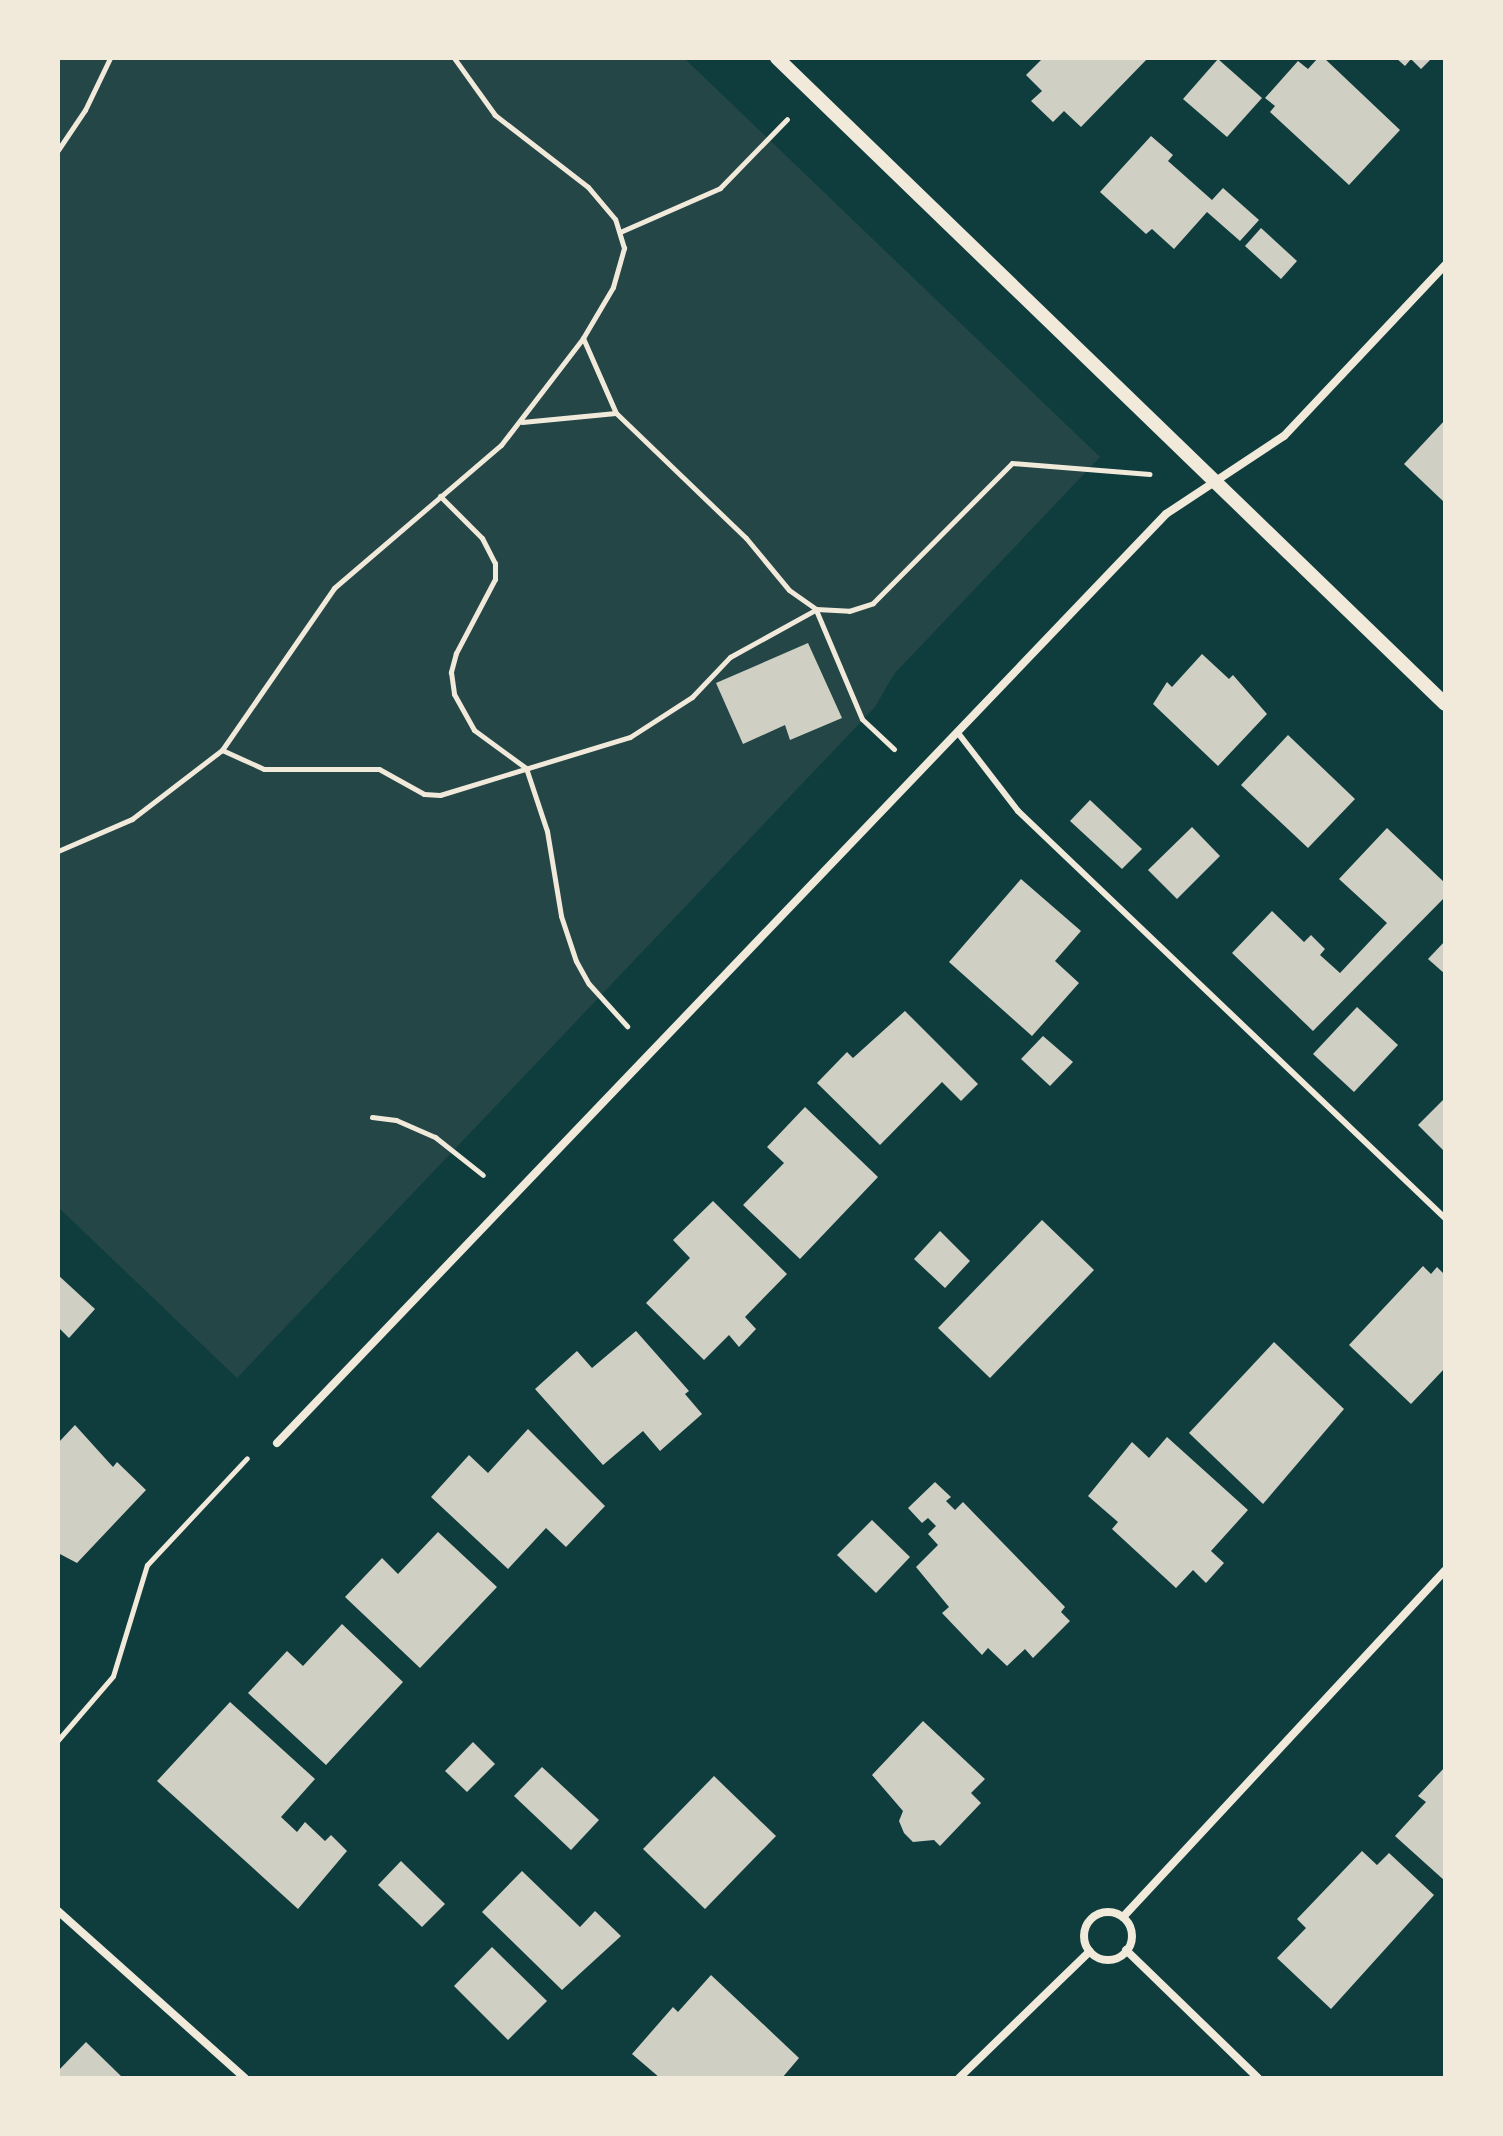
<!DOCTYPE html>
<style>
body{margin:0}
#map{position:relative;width:1503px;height:2136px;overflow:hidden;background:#0f3d3e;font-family:Roboto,sans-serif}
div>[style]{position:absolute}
.green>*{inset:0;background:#244646}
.building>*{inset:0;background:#cfcfc3}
.path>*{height:5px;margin:-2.5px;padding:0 2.5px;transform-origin:2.5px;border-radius:2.5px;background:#f1e9da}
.service>*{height:6px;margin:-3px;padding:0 3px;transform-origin:3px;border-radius:3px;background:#f1e9da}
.minor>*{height:8px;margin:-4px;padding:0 4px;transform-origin:4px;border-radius:4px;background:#f1e9da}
.minor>.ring{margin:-4px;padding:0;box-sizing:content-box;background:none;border:8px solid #f1e9da;border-radius:50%}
.tertiary>*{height:14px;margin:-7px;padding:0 7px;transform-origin:7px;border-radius:7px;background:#f1e9da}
span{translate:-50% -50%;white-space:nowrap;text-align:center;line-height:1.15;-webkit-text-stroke:6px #f1e9da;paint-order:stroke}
.frame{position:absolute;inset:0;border:60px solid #f1e9da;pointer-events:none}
</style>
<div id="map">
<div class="green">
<div style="clip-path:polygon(58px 58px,684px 58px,1100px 457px,894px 674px,875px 707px,237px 1378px,58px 1207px)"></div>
</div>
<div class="building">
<div style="clip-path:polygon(1043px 58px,1148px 58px,1081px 127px,1064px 111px,1053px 122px,1031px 101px,1042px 91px,1026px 75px)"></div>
<div style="clip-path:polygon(1318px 58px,1324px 58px,1400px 130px,1349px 185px,1270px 112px,1275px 106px,1265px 98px,1298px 61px,1308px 69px)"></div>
<div style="clip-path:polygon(1396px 58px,1432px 58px,1421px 69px,1411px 59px,1405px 66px)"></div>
<div style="clip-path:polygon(1218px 59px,1262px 98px,1227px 137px,1183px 99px)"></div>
<div style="clip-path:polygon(1151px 136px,1173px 155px,1168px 161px,1212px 200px,1223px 188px,1259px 220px,1240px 241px,1207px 212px,1174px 249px,1152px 229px,1146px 234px,1100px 192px)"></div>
<div style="clip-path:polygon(1261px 228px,1297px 261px,1281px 279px,1245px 246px)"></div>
<div style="clip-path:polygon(1445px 420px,1445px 503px,1404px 464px)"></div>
<div style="clip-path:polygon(808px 643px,842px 718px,790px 740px,785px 725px,743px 744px,716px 683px)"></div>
<div style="clip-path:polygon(1202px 654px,1229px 679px,1233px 675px,1267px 714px,1218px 766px,1153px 704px,1167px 682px,1172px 687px)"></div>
<div style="clip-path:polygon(1288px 735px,1355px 799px,1308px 848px,1241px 785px)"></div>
<div style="clip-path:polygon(1090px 800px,1142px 849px,1122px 869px,1070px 821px)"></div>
<div style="clip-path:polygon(1192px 827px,1220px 856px,1177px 899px,1148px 870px)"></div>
<div style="clip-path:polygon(1387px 828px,1445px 883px,1445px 897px,1313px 1031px,1232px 953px,1272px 911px,1304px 942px,1311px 935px,1325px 949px,1320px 955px,1340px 973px,1387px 923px,1339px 879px)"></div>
<div style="clip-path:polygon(1021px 879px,1081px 931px,1055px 961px,1079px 983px,1032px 1036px,949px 962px)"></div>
<div style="clip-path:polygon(1445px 941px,1445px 974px,1428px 959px)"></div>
<div style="clip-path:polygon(1357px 1007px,1398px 1045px,1354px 1092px,1313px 1054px)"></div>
<div style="clip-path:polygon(905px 1011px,978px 1084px,961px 1101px,942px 1082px,880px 1145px,817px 1083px,847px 1052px,853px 1058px)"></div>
<div style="clip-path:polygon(1043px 1036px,1073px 1062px,1050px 1086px,1021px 1059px)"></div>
<div style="clip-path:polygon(1445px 1098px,1445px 1152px,1418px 1125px)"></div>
<div style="clip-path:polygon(805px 1107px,878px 1177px,800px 1259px,743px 1205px,784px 1163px,767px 1147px)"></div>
<div style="clip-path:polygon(713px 1201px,787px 1274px,745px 1317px,756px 1329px,739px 1347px,729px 1335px,704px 1360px,646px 1303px,690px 1258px,673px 1240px)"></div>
<div style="clip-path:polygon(1042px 1220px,1094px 1270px,990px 1378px,938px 1328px)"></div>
<div style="clip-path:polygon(940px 1231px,970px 1261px,945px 1288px,914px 1259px)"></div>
<div style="clip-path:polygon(1423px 1266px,1431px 1274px,1437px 1267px,1445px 1275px,1445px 1368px,1411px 1404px,1349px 1345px)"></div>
<div style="clip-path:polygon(58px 1275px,95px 1309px,69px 1338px,58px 1327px)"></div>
<div style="clip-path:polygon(636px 1331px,689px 1391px,685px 1394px,702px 1414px,660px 1451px,643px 1431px,603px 1465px,535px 1389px,577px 1351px,592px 1368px)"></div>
<div style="clip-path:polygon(1274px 1342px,1344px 1409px,1263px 1504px,1189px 1433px)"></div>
<div style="clip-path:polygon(75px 1425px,113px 1467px,117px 1462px,146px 1490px,77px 1563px,58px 1553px,58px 1443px)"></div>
<div style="clip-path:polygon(528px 1429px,605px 1506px,566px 1547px,546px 1528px,508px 1569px,431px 1497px,469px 1455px,488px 1473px)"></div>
<div style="clip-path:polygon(1167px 1437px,1248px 1510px,1211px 1551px,1224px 1563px,1206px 1583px,1193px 1570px,1176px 1588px,1112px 1529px,1118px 1522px,1088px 1496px,1132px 1442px,1149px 1458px)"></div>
<div style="clip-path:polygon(935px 1482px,951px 1497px,946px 1501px,955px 1510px,963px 1502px,1065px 1607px,1061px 1612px,1070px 1621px,1033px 1658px,1025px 1649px,1007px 1666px,988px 1648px,982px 1655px,942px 1613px,949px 1607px,916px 1567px,938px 1545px,928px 1534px,936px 1526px,928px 1518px,922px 1523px,908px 1508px)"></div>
<div style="clip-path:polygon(872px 1520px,910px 1557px,876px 1593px,837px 1555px)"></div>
<div style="clip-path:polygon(438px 1532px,497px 1587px,420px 1668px,345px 1597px,382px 1558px,398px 1574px)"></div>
<div style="clip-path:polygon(342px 1624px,403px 1682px,326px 1765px,248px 1693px,287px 1651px,303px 1666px)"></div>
<div style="clip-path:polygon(230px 1702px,315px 1779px,281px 1817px,297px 1832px,305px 1822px,325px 1841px,331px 1835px,347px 1851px,298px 1909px,157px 1781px)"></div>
<div style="clip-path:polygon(923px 1721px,985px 1779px,971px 1793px,981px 1803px,940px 1846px,934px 1840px,913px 1842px,904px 1833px,899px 1821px,903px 1811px,872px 1775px)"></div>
<div style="clip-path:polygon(473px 1742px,495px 1764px,467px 1792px,445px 1771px)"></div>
<div style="clip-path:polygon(542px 1767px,599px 1820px,571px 1850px,514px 1796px)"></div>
<div style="clip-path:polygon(1445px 1767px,1445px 1881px,1395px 1836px,1426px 1802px,1418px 1796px)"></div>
<div style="clip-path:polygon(714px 1776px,776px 1836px,705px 1909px,643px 1849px)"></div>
<div style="clip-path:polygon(1362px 1851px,1377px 1865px,1389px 1853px,1434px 1895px,1331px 2009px,1277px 1958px,1306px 1928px,1297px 1919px)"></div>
<div style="clip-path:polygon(401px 1861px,445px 1904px,422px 1927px,378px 1885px)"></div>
<div style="clip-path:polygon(522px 1871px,580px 1927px,595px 1911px,621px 1936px,562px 1990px,482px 1912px)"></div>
<div style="clip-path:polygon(492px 1947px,547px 2001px,508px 2040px,454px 1986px)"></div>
<div style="clip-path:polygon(711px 1975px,799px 2058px,782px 2078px,660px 2078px,632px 2054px,673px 2007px,678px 2012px)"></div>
<div style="clip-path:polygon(86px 2042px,123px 2078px,58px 2078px,58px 2071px)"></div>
</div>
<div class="path">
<div style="left:58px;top:150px;width:48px;rotate:-56deg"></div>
<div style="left:85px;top:110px;width:58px;rotate:-64.3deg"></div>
<div style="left:620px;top:232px;width:109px;rotate:-23.7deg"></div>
<div style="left:720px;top:188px;width:96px;rotate:-45.8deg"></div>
<div style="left:583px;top:338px;width:82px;rotate:66.3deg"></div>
<div style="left:616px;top:413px;width:180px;rotate:43.9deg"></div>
<div style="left:746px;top:538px;width:67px;rotate:50.4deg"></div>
<div style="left:789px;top:590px;width:33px;rotate:35deg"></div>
<div style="left:816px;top:609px;width:33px;rotate:3deg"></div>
<div style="left:849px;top:611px;width:25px;rotate:-18deg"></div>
<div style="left:873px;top:603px;width:197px;rotate:-45.2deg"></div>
<div style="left:1012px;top:463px;width:138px;rotate:4.6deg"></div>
<div style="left:522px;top:422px;width:94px;rotate:-5.5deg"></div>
<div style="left:440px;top:496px;width:59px;rotate:45deg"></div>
<div style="left:482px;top:538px;width:28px;rotate:63deg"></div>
<div style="left:495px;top:563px;width:16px;rotate:90deg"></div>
<div style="left:495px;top:579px;width:84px;rotate:117.8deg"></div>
<div style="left:456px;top:653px;width:20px;rotate:105deg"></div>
<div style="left:451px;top:672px;width:22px;rotate:82deg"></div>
<div style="left:454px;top:694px;width:41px;rotate:60.9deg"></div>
<div style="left:474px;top:730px;width:64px;rotate:36.2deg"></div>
<div style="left:526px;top:768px;width:66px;rotate:71.6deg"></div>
<div style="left:547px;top:831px;width:86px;rotate:80.6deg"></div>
<div style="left:561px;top:916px;width:47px;rotate:71.6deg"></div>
<div style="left:576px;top:961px;width:26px;rotate:61deg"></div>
<div style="left:589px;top:984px;width:57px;rotate:47.9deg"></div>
<div style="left:816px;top:610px;width:118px;rotate:67.1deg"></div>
<div style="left:862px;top:719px;width:44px;rotate:43.2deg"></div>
<div style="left:222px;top:750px;width:46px;rotate:24.3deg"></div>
<div style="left:264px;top:769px;width:115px"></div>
<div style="left:379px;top:769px;width:51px;rotate:29.1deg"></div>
<div style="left:424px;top:794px;width:16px;rotate:4deg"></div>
<div style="left:440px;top:795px;width:199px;rotate:-17deg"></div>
<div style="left:630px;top:737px;width:74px;rotate:-32.8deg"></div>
<div style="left:692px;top:697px;width:55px;rotate:-46.5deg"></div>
<div style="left:730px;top:657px;width:97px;rotate:-28.9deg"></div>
<div style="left:58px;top:851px;width:81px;rotate:-23.4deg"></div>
<div style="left:132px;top:819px;width:113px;rotate:-37.5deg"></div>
<div style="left:222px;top:750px;width:197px;rotate:-55.3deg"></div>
<div style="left:334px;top:588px;width:220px;rotate:-40.6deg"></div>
<div style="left:501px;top:445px;width:135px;rotate:-52.5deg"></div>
<div style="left:583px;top:338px;width:59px;rotate:-59.5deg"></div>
<div style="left:613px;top:287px;width:41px;rotate:-74.2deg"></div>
<div style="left:624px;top:248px;width:30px;rotate:-107deg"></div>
<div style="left:615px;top:219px;width:42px;rotate:-130.2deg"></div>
<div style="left:588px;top:187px;width:118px;rotate:-142.3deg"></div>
<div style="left:495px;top:115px;width:70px;rotate:-125.7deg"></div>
<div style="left:372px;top:1117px;width:24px;rotate:7deg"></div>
<div style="left:396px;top:1120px;width:43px;rotate:23.6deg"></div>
<div style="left:435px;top:1137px;width:61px;rotate:38.4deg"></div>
<div style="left:58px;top:1740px;width:84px;rotate:-49.3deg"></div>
<div style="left:113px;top:1676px;width:116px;rotate:-73deg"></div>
<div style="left:147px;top:1565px;width:146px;rotate:-46.9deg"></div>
</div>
<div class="service">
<div style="left:958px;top:733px;width:98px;rotate:52.4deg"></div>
<div style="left:1018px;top:811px;width:590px;rotate:43.63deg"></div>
</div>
<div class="minor">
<div style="left:277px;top:1443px;width:1286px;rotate:-46.26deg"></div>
<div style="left:1166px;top:514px;width:141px;rotate:-33.5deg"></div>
<div style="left:1284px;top:436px;width:235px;rotate:-46.7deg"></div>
<div style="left:58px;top:1911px;width:251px;rotate:41.8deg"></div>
<div class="ring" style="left:1084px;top:1912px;width:40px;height:40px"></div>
<div style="left:1123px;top:1917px;width:473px;rotate:-47.1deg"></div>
<div style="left:1126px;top:1950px;width:184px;rotate:44.1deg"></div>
<div style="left:959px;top:2078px;width:182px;rotate:-44.1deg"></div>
</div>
<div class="tertiary">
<div style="left:777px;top:58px;width:929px;rotate:44.04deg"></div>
</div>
<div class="frame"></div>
</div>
